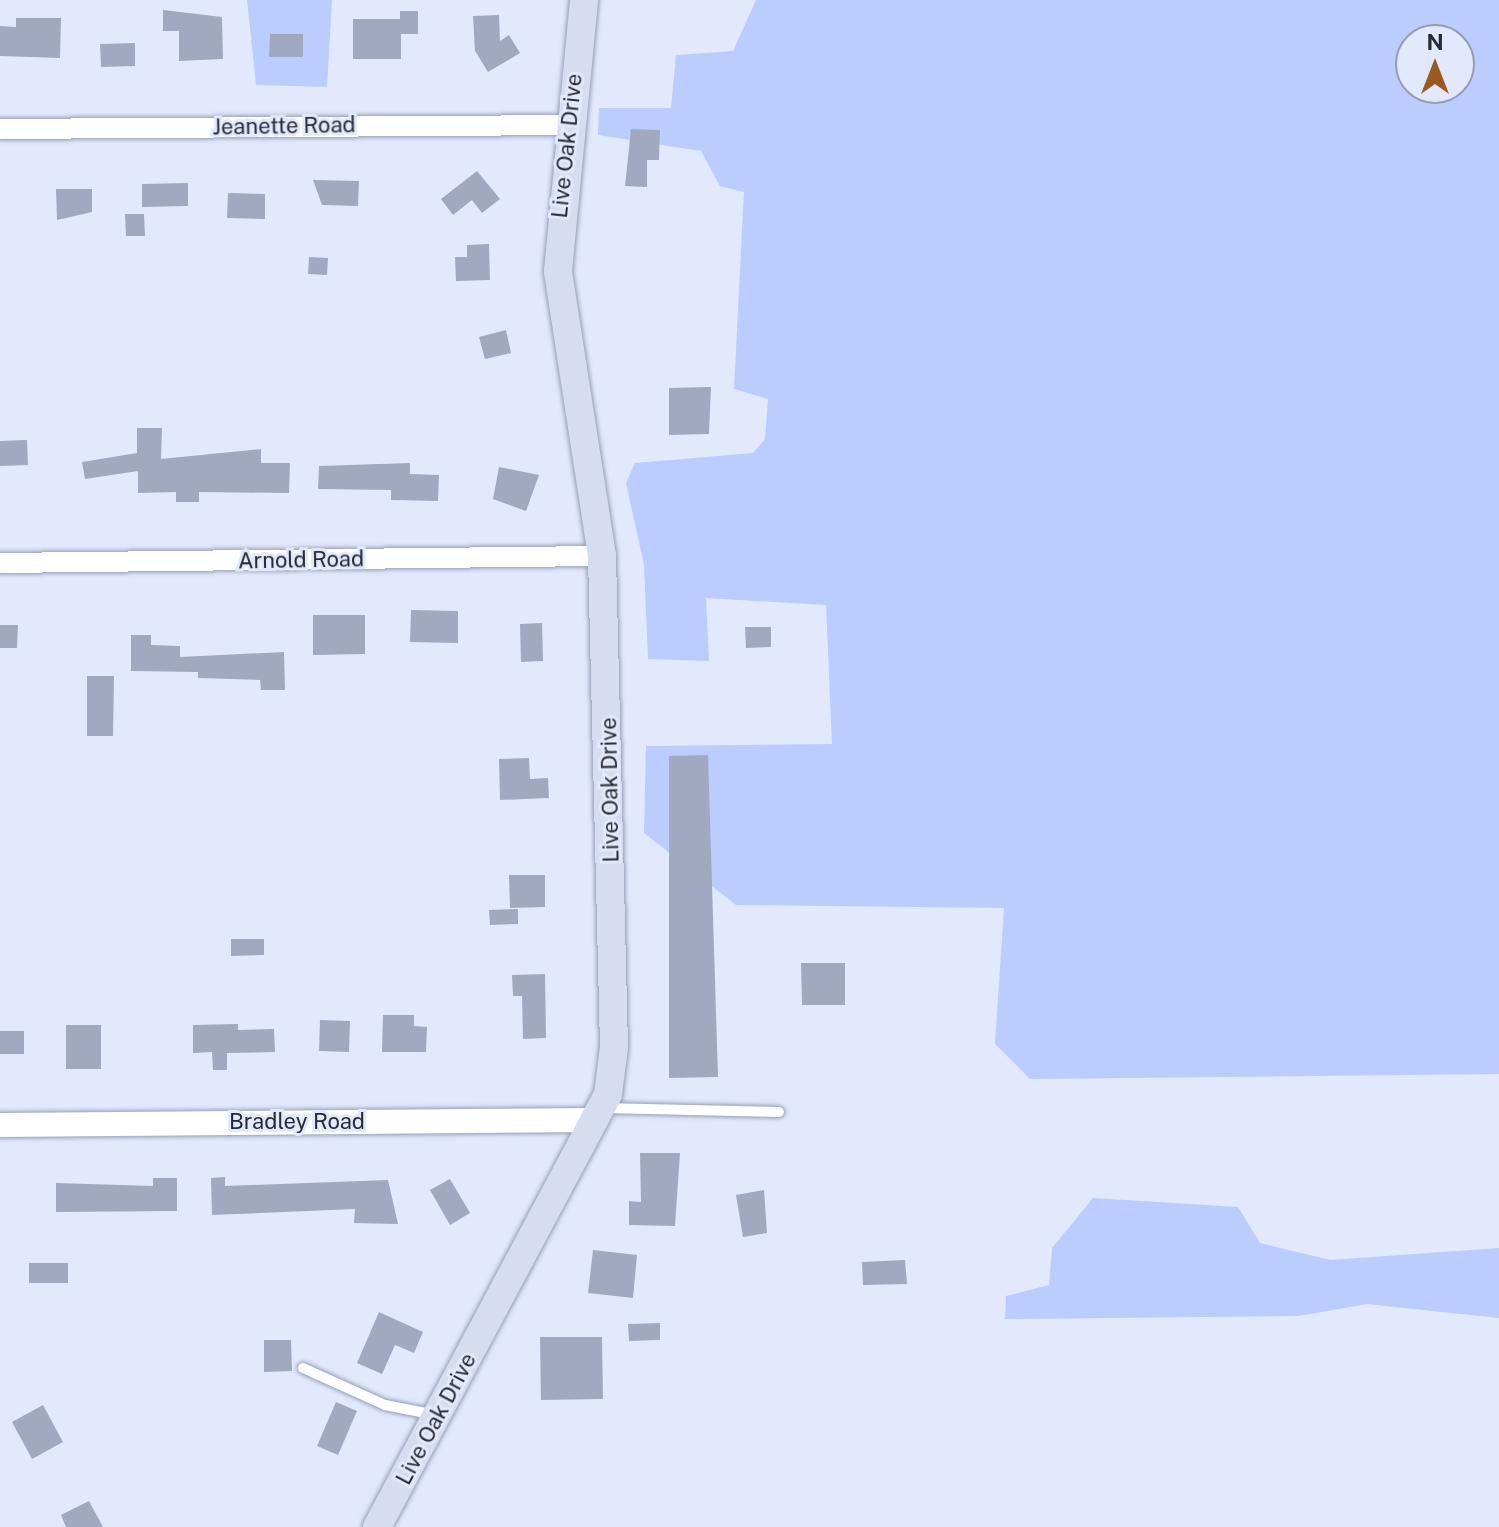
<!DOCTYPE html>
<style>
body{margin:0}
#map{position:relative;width:1499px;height:1527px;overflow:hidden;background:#e2e9fd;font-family:"Public Sans",sans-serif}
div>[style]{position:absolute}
.green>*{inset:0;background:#bbccfe}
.building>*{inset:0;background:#a1a9c1}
.roads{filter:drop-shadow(0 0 2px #969fb6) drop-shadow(0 0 2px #969fb6)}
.service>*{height:10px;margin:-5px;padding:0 5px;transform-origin:5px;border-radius:5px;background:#fff}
.minor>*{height:20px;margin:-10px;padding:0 10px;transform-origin:10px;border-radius:10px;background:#fff}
.tertiary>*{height:24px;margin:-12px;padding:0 12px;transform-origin:12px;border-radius:12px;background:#fff}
.secondary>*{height:28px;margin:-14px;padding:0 14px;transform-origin:14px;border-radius:14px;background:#d6ddf0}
span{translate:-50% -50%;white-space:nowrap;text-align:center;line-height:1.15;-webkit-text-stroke:6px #e2e9fd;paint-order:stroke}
.street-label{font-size:22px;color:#272a33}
.north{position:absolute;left:1395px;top:24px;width:80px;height:80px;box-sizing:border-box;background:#e2e9fd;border:2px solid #979dac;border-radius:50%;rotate:0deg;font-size:22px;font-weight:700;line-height:32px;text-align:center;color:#272a33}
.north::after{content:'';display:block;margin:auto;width:28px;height:36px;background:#985a20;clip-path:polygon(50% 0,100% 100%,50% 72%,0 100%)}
</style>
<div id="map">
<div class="green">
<div style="clip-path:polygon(247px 0,332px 0,327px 87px,256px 85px)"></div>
<div style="clip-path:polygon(evenodd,756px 0,1499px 0,1499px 1074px,1030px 1079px,995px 1044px,1004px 908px,736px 905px,644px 833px,646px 746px,832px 744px,826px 605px,706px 598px,709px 661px,648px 659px,644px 565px,626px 483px,635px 463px,753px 453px,765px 439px,768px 399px,734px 389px,744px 192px,720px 186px,701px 151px,598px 135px,599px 108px,671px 108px,676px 55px,733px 51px,756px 0,1411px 40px,1459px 40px,1459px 88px,1411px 88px,1411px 40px)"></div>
<div style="clip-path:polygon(1093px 1198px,1238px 1207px,1260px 1243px,1330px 1260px,1499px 1248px,1499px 1318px,1367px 1304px,1299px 1316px,1005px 1319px,1006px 1296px,1049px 1285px,1052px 1248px)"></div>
</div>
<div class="building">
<div style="clip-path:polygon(163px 10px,222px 17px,223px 59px,179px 61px,179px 31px,163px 31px)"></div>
<div style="clip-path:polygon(400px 11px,418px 11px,418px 34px,401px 34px,401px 59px,353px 59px,353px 19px,400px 19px)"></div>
<div style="clip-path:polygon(499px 15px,500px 41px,509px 35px,520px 53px,488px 72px,475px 51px,473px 16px)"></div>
<div style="clip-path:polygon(16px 18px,61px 18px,60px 58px,0 56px,0 26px,16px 27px)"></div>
<div style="clip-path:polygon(270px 34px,303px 34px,303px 57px,269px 57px)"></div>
<div style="clip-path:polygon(135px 43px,135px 66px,101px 67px,100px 44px)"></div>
<div style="clip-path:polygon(631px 129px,660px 130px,659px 160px,647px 160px,647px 187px,625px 186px)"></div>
<div style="clip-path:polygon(477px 171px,500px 199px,482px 213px,472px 200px,453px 215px,441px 199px)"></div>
<div style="clip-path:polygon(313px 180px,359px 181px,358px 206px,322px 205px)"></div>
<div style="clip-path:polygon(188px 183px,188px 206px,142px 207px,142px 184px)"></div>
<div style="clip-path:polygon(56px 189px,92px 189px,92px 212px,57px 220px)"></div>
<div style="clip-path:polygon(228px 193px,265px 194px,265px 219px,227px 218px)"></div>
<div style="clip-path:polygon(125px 214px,144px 214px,145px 236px,126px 236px)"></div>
<div style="clip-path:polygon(489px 244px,490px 280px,456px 281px,455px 257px,467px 257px,467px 245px)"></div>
<div style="clip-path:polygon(309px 257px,328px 258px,327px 275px,308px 274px)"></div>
<div style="clip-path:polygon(506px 330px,511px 353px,485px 359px,479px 337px)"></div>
<div style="clip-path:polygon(711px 387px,709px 434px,669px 435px,669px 388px)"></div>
<div style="clip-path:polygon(137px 428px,162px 428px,161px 459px,261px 449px,261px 463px,290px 463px,289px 493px,199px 492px,199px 502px,176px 502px,176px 492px,138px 493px,138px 471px,85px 479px,82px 462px,137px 453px)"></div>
<div style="clip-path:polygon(27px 440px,28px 465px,0 466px,0 441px)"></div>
<div style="clip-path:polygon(410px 463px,410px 474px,439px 475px,438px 501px,391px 500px,391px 490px,318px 489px,319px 466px)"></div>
<div style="clip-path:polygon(499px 467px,539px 475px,526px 511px,493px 499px)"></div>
<div style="clip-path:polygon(411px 610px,458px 611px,458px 643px,410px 642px)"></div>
<div style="clip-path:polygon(313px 615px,365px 615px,365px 654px,313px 655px)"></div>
<div style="clip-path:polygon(542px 623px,543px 661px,521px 662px,520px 624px)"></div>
<div style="clip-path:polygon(0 625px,18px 625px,17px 648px,0 648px)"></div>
<div style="clip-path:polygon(745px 627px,771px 627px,771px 647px,746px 648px)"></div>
<div style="clip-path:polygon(131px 635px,151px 635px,151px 645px,180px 646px,180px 657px,284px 652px,285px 690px,261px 690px,260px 680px,198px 678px,198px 672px,131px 671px)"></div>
<div style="clip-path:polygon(87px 676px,114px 676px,113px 736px,87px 736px)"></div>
<div style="clip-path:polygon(708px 755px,718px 1077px,669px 1078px,669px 756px)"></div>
<div style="clip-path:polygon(529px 758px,530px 779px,548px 778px,549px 798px,500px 800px,499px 759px)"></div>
<div style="clip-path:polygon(509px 875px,545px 875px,545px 907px,510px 908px)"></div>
<div style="clip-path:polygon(518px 909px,518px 924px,490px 925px,489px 910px)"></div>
<div style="clip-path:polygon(231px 939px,264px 939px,264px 955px,231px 956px)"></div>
<div style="clip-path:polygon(801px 963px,845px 963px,845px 1005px,802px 1005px)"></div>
<div style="clip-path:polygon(545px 974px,546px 1038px,523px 1039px,522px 996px,513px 996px,512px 975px)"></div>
<div style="clip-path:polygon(383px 1015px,414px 1015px,414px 1026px,427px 1027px,426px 1052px,382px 1052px)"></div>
<div style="clip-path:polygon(320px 1020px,350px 1021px,349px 1052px,319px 1051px)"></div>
<div style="clip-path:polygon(238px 1024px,238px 1030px,274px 1029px,275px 1052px,227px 1053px,227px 1070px,213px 1070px,212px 1052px,193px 1053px,193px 1025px)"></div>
<div style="clip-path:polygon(66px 1025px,101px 1025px,101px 1069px,66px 1069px)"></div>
<div style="clip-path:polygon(0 1031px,24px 1031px,24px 1054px,0 1054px)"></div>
<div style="clip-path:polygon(640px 1153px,680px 1153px,675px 1226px,629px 1225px,629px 1201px,641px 1202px)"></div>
<div style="clip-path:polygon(225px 1177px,225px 1186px,388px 1180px,398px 1224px,354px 1223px,355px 1209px,212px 1215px,211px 1178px)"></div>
<div style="clip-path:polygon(153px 1178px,177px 1178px,177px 1211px,56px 1212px,56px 1183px,153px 1186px)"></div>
<div style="clip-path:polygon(450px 1179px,470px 1213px,450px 1225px,430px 1190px)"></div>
<div style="clip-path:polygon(764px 1190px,767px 1233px,743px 1237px,736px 1195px)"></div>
<div style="clip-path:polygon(593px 1250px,637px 1255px,633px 1298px,588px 1293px)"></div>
<div style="clip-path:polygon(905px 1260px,907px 1284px,863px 1285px,862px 1262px)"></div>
<div style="clip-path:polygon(29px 1263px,68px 1263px,68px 1283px,29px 1283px)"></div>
<div style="clip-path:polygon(379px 1312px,423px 1332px,414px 1353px,395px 1345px,382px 1374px,357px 1363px)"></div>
<div style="clip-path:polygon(660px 1323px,660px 1340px,629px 1341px,628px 1324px)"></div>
<div style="clip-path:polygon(540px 1337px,602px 1337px,603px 1399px,541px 1400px)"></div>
<div style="clip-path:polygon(264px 1340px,291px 1340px,292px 1371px,264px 1372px)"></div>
<div style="clip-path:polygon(336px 1402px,357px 1411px,338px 1455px,317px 1446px)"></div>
<div style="clip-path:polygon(43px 1405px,63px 1442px,32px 1459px,12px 1422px)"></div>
<div style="clip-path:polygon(89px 1501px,103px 1527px,66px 1527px,61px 1515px)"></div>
</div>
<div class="roads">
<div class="service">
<div style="left:603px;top:1108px;width:176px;rotate:1.3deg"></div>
<div style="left:303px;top:1368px;width:90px;rotate:24.3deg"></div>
<div style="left:385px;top:1405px;width:52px;rotate:11.1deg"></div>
</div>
<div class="minor">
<div style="left:0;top:129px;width:568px;rotate:-0.4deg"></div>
<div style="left:0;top:563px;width:602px;rotate:-0.67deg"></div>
</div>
<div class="tertiary">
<div style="left:0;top:1125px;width:595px;rotate:-0.48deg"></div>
</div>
<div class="secondary">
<div style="left:377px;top:1527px;width:491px;rotate:-61.9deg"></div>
<div style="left:608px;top:1094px;width:47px;rotate:-82.7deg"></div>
<div style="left:614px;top:1047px;width:491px;rotate:-91.4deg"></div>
<div style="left:602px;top:556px;width:288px;rotate:-98.8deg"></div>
<div style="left:558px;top:271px;width:272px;rotate:-84.5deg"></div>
</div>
</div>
<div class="street-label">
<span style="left:284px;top:126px;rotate:-1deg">Jeanette Road</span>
<span style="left:567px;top:146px;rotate:-84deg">Live Oak Drive</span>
<span style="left:301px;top:560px;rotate:-1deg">Arnold Road</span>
<span style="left:610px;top:790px;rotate:-91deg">Live Oak Drive</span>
<span style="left:297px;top:1122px">Bradley Road</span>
<span style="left:436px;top:1419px;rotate:-62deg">Live Oak Drive</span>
</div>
<div class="north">N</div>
</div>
